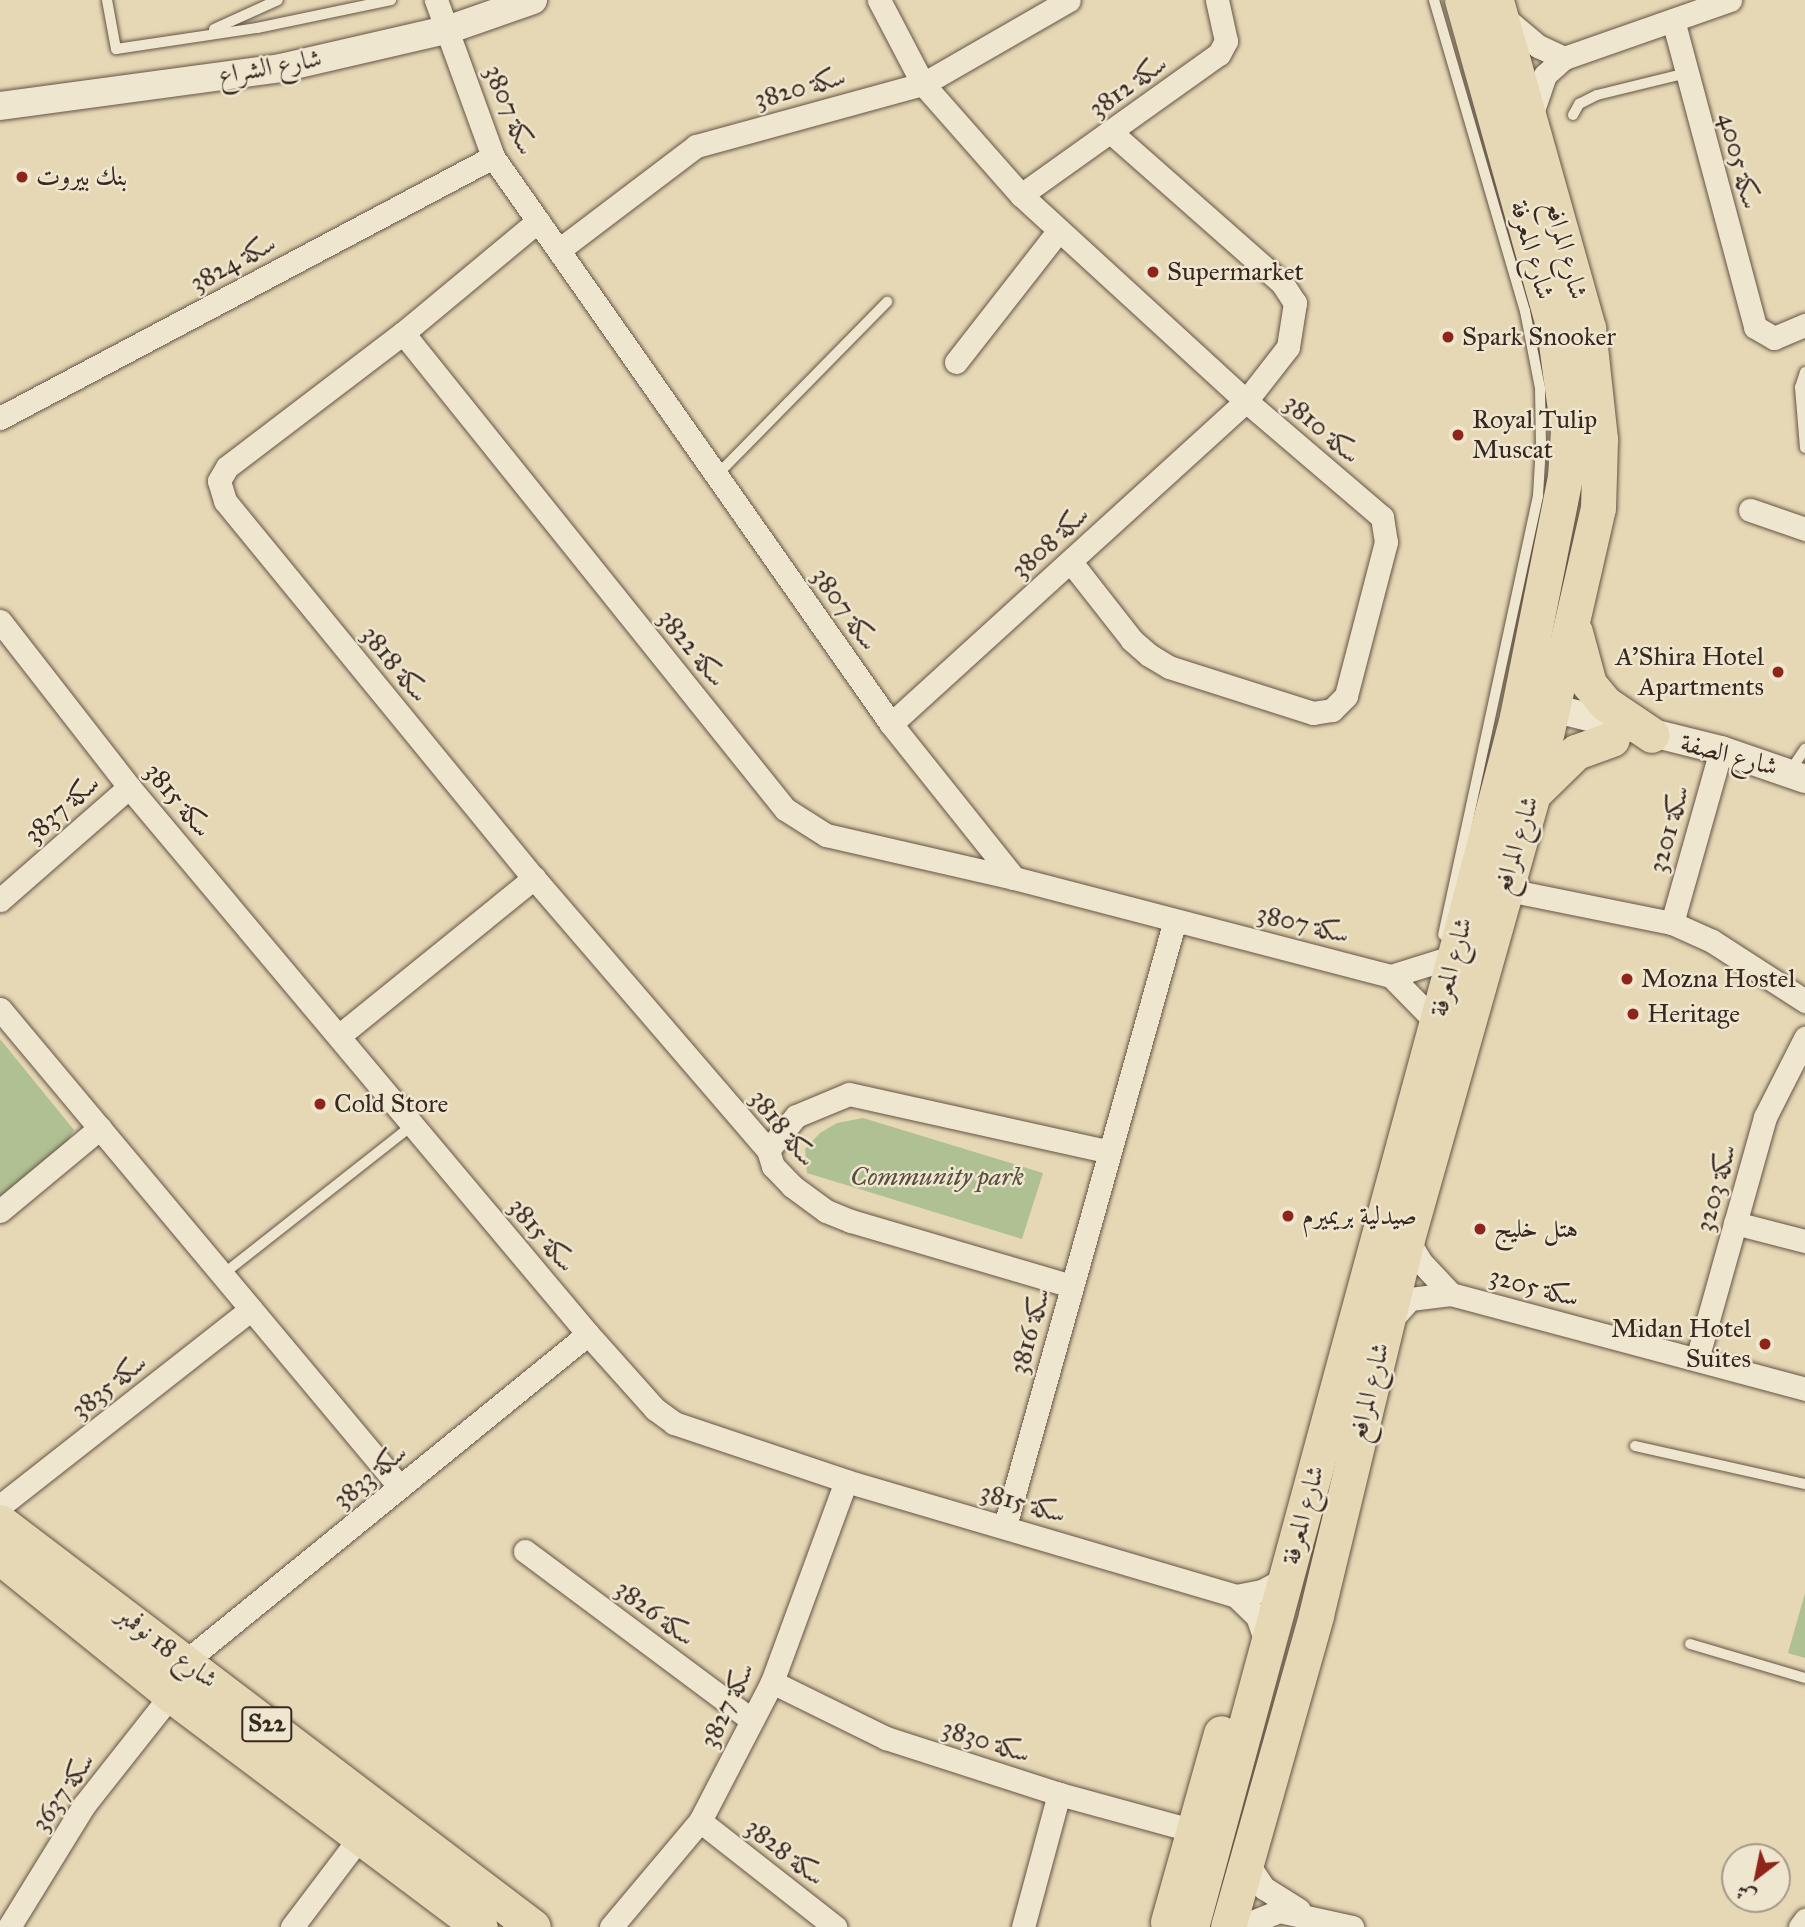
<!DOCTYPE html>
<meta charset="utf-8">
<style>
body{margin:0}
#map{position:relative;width:1805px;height:1927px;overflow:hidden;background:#e7d8b5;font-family:"IM FELL Great Primer",Amiri,serif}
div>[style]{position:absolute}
.green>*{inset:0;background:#afc092}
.roads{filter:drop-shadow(0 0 2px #645447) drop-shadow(0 0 2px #645447)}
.service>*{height:10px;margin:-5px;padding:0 5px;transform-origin:5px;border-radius:5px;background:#efe6cf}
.minor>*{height:23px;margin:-11.5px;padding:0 11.5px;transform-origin:11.5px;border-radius:11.5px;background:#efe6cf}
.tertiary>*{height:28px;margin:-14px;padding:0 14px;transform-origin:14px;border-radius:14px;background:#efe6cf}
.primary>*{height:35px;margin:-17.5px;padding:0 17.5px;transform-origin:17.5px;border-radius:17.5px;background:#e7d8b5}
.dots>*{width:19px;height:19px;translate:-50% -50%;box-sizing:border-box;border:4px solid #efe6cf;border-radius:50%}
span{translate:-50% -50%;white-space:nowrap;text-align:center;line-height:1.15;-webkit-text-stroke:5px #efe6cf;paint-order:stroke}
.shield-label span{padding:2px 5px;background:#efe6cf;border:2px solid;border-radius:5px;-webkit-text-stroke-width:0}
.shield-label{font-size:24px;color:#382822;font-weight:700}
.street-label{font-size:26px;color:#382822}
.poi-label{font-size:26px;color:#382822}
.left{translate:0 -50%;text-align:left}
.right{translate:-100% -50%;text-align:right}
.park-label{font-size:26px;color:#564e3e;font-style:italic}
.north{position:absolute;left:1721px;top:1843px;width:70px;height:70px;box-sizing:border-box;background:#efe6cf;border:2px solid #a69a8a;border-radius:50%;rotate:212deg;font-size:19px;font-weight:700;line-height:28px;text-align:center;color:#382822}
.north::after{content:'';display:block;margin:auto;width:24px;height:32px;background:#8f2418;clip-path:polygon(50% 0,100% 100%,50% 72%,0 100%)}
</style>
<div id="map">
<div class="green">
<div style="clip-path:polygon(0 1039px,74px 1130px,63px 1147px,0 1199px)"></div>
<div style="clip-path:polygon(863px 1118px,1043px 1173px,1022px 1239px,807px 1173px,805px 1149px,820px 1133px,837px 1123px)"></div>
<div style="clip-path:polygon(1805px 1593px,1805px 1658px,1788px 1653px)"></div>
</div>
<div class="roads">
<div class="service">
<div style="left:107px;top:0;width:50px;rotate:79.6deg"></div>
<div style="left:116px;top:49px;width:143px;rotate:-8.5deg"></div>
<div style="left:257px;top:28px;width:137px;rotate:-11.8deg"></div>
<div style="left:1434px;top:0;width:324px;rotate:73.7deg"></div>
<div style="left:1525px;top:311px;width:78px;rotate:79deg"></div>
<div style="left:1540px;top:388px;width:57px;rotate:89deg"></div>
<div style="left:1541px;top:445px;width:51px;rotate:93.4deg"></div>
<div style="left:1538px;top:496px;width:449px;rotate:102.2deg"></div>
<div style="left:214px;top:29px;width:70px;rotate:-24.4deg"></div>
<div style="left:1573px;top:115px;width:13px;rotate:-61deg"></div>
<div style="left:1579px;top:104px;width:20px;rotate:-27deg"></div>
<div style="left:1597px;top:95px;width:93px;rotate:-13.7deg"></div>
<div style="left:1805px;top:372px;width:16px;rotate:108deg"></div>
<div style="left:1800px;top:387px;width:61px;rotate:85.3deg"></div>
<div style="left:717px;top:475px;width:243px;rotate:-45.5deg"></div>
<div style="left:1790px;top:771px;width:27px;rotate:-56deg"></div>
<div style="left:222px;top:1275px;width:244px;rotate:-38.2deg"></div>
<div style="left:1635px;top:1446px;width:174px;rotate:12.6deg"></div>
<div style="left:1690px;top:1644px;width:120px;rotate:16.5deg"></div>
</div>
<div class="minor">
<div style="left:436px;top:0;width:167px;rotate:70deg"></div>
<div style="left:493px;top:157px;width:693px;rotate:54.93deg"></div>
<div style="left:891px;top:724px;width:197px;rotate:51.4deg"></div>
<div style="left:1014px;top:878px;width:390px;rotate:14.6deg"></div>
<div style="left:1391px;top:976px;width:64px;rotate:45.6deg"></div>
<div style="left:879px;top:0;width:95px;rotate:62.4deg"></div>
<div style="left:923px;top:84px;width:148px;rotate:48.6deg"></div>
<div style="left:1021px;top:195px;width:305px;rotate:42.5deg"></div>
<div style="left:1246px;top:401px;width:179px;rotate:40.5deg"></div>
<div style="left:1382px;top:517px;width:25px;rotate:81deg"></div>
<div style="left:1386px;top:542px;width:159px;rotate:104.6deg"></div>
<div style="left:1346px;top:696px;width:20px;rotate:135deg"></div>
<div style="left:1332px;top:710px;width:19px;rotate:171deg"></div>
<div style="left:1313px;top:713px;width:151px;rotate:-162.3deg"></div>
<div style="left:1169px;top:667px;width:23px;rotate:-149deg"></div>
<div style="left:1149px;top:655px;width:23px;rotate:-139deg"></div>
<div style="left:1132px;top:640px;width:100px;rotate:-128.1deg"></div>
<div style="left:1500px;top:14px;width:50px;rotate:40.1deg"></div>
<div style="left:1538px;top:46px;width:29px;rotate:25deg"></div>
<div style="left:1673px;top:20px;width:318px;rotate:75deg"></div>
<div style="left:1755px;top:327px;width:22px;rotate:30deg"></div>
<div style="left:1774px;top:338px;width:34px;rotate:-23deg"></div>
<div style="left:1531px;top:116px;width:43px;rotate:-71.1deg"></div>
<div style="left:1545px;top:75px;width:25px;rotate:-42deg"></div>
<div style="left:1564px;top:58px;width:176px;rotate:-19.3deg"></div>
<div style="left:1021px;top:195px;width:243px;rotate:-35.5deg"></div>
<div style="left:1219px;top:54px;width:15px;rotate:-62deg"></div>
<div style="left:1226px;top:41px;width:42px;rotate:-102.4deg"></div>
<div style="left:538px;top:221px;width:175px;rotate:140.3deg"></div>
<div style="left:403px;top:333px;width:221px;rotate:142.7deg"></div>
<div style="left:227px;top:467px;width:16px;rotate:120deg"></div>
<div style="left:219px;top:481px;width:21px;rotate:73deg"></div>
<div style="left:225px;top:501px;width:487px;rotate:50.7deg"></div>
<div style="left:534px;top:878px;width:359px;rotate:49.3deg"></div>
<div style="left:768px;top:1150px;width:17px;rotate:73deg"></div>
<div style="left:773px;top:1166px;width:28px;rotate:46deg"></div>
<div style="left:792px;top:1186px;width:42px;rotate:36.3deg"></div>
<div style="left:826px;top:1211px;width:27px;rotate:22deg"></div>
<div style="left:851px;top:1221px;width:230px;rotate:16.4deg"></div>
<div style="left:559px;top:250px;width:172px;rotate:-37.2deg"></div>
<div style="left:696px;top:146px;width:235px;rotate:-15.3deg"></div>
<div style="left:923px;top:84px;width:168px;rotate:-29.9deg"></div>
<div style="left:403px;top:333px;width:610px;rotate:51.25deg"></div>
<div style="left:785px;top:809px;width:49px;rotate:32.4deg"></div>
<div style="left:826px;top:835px;width:193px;rotate:12.9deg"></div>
<div style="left:956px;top:362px;width:167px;rotate:-52deg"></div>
<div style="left:0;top:418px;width:558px;rotate:-27.9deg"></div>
<div style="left:1750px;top:510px;width:58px;rotate:19.1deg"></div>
<div style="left:0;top:621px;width:210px;rotate:52.1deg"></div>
<div style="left:129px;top:787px;width:714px;rotate:50deg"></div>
<div style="left:588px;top:1334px;width:101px;rotate:48.2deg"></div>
<div style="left:655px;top:1409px;width:24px;rotate:36deg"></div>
<div style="left:674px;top:1423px;width:182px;rotate:18.6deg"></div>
<div style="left:846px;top:1481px;width:407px;rotate:16.4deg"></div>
<div style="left:1236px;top:1596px;width:26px;rotate:-11deg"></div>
<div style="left:1262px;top:1591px;width:17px;rotate:-28deg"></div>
<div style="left:1277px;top:1583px;width:14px;rotate:-54deg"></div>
<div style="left:891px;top:724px;width:480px;rotate:-42.3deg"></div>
<div style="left:1246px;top:401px;width:68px;rotate:-52.1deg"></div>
<div style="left:1288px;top:347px;width:45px;rotate:-81deg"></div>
<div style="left:1295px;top:303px;width:24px;rotate:-123deg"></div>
<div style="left:1282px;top:283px;width:228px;rotate:-138.6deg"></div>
<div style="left:1503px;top:889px;width:172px;rotate:11.4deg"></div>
<div style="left:1672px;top:923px;width:44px;rotate:24.2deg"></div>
<div style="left:1712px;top:941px;width:111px;rotate:32.8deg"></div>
<div style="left:0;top:900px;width:171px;rotate:-41.2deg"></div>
<div style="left:1672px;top:923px;width:180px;rotate:-74.2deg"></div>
<div style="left:1391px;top:976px;width:67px;rotate:-17.4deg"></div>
<div style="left:0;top:1009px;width:623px;rotate:50.08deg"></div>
<div style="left:340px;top:1035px;width:250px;rotate:-39deg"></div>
<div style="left:768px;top:1150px;width:44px;rotate:-50.5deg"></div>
<div style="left:796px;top:1116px;width:57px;rotate:-22.5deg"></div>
<div style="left:849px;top:1094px;width:267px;rotate:12.5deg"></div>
<div style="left:0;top:1211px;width:130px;rotate:-39.7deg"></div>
<div style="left:1735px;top:1223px;width:72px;rotate:14.4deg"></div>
<div style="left:1407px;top:1239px;width:26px;rotate:59deg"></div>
<div style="left:1420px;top:1261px;width:45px;rotate:46.8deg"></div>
<div style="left:1390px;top:1321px;width:30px;rotate:-48deg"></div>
<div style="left:1410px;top:1299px;width:41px;rotate:-7deg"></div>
<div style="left:1451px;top:1294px;width:367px;rotate:15deg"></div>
<div style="left:1697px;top:1359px;width:251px;rotate:-74.3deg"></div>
<div style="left:1765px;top:1117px;width:89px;rotate:-63.1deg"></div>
<div style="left:0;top:1506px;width:319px;rotate:-38.1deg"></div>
<div style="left:1005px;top:1526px;width:629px;rotate:-74.33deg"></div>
<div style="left:525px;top:1551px;width:283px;rotate:36.7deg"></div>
<div style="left:1236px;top:1596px;width:29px;rotate:44deg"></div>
<div style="left:1257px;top:1616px;width:31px;rotate:71deg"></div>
<div style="left:186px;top:1661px;width:518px;rotate:-39.13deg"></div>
<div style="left:772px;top:1682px;width:127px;rotate:26.2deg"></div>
<div style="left:886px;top:1738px;width:182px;rotate:17.9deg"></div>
<div style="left:1059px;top:1794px;width:137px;rotate:15.3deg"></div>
<div style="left:700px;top:1821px;width:172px;rotate:38.1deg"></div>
<div style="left:1247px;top:1863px;width:30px;rotate:56deg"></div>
<div style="left:1264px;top:1888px;width:41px;rotate:32.2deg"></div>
<div style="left:9px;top:1927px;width:143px;rotate:-58.4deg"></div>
<div style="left:84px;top:1805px;width:140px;rotate:-51.7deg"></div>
<div style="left:292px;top:1927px;width:113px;rotate:-52.9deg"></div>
<div style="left:611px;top:1927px;width:138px;rotate:-50deg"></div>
<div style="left:700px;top:1821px;width:157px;rotate:-62.6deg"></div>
<div style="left:772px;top:1682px;width:214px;rotate:-69.8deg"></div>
<div style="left:1023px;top:1927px;width:138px;rotate:-74.9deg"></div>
<div style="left:1240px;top:1927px;width:42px;rotate:-22.3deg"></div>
<div style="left:1279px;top:1911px;width:75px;rotate:12.4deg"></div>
<div style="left:1800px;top:1927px;width:9px;rotate:-54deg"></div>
</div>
<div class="tertiary">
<div style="left:0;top:106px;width:284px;rotate:-7.7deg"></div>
<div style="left:281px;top:68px;width:173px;rotate:-13deg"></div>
<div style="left:450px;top:29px;width:88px;rotate:-19.3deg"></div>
<div style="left:1532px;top:703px;width:195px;rotate:14deg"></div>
<div style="left:1721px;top:750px;width:89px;rotate:19deg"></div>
</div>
<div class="primary">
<div style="left:1575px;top:632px;width:54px;rotate:74.9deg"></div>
<div style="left:1589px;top:684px;width:26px;rotate:50deg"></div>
<div style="left:1606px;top:704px;width:55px;rotate:34deg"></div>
<div style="left:1534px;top:793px;width:59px;rotate:-44.3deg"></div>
<div style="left:1576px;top:752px;width:38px;rotate:-20deg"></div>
<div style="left:0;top:1522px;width:669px;rotate:37.23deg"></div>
<div style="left:0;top:1557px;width:220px;rotate:38.9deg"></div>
<div style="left:171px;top:1695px;width:386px;rotate:36.9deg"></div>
<div style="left:1168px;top:1922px;width:196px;rotate:-74.3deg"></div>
<div style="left:1191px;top:1927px;width:1027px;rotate:-74.81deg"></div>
<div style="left:1460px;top:936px;width:226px;rotate:-75.4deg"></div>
<div style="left:1517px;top:717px;width:245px;rotate:-78.7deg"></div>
<div style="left:1565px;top:477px;width:46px;rotate:-86.3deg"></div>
<div style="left:1568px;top:431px;width:103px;rotate:-97.8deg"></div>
<div style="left:1554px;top:329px;width:342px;rotate:-105.6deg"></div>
<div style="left:1228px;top:1927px;width:324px;rotate:-74.2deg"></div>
<div style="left:1316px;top:1615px;width:387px;rotate:-76.4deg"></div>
<div style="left:1407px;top:1239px;width:460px;rotate:-74.2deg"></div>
<div style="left:1532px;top:796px;width:295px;rotate:-77.1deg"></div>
<div style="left:1598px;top:508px;width:69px;rotate:-88.3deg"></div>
<div style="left:1600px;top:439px;width:112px;rotate:-96.2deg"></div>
<div style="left:1588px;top:328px;width:341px;rotate:-105.7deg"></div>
</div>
</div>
<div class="dots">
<div style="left:22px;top:177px;background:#8f2418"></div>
<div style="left:1153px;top:272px;background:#8f2418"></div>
<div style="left:1448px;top:337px;background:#8f2418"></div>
<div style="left:1458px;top:435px;background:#8f2418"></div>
<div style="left:1778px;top:672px;background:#8f2418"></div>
<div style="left:1627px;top:979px;background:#8f2418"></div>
<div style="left:1633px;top:1014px;background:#8f2418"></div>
<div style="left:320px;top:1104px;background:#8f2418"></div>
<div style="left:1288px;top:1216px;background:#8f2418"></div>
<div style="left:1480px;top:1229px;background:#8f2418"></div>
<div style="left:1765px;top:1344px;background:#8f2418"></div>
</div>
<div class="shield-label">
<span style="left:267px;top:1724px">S22</span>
</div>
<div class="street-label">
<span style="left:270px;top:67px;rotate:-10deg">شارع الشراع</span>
<span style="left:1128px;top:86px;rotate:-35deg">سكة 3812</span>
<span style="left:800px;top:88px;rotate:-15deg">سكة 3820</span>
<span style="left:510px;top:110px;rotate:68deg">سكة 3807</span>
<span style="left:1739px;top:161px;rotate:75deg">سكة 4005</span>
<span style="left:1532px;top:250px;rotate:74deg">شارع المعرفة</span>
<span style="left:1566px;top:250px;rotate:75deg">شارع المرافع</span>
<span style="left:233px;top:263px;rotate:-28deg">سكة 3824</span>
<span style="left:1322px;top:429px;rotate:41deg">سكة 3810</span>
<span style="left:1050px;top:542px;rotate:-42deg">سكة 3808</span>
<span style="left:845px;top:609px;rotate:55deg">سكة 3807</span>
<span style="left:692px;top:648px;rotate:51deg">سكة 3822</span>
<span style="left:395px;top:664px;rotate:51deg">سكة 3818</span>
<span style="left:1729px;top:755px;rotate:15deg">شارع الصفة</span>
<span style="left:178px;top:800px;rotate:50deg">سكة 3815</span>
<span style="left:62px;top:809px;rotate:-41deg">سكة 3837</span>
<span style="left:1669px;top:829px;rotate:-74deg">سكة 3201</span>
<span style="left:1516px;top:845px;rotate:-73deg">شارع المرافع</span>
<span style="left:1303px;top:924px;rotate:14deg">سكة 3807</span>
<span style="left:1451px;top:967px;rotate:-75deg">شارع المعرفة</span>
<span style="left:783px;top:1128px;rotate:52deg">سكة 3818</span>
<span style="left:1716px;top:1188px;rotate:-74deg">سكة 3203</span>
<span style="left:542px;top:1235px;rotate:50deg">سكة 3815</span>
<span style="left:1534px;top:1287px;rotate:15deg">سكة 3205</span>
<span style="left:1030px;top:1331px;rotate:-74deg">سكة 3816</span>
<span style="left:109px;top:1386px;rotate:-38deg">سكة 3835</span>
<span style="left:1369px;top:1392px;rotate:-76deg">شارع المرافع</span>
<span style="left:370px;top:1476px;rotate:-39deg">سكة 3833</span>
<span style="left:1023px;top:1503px;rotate:16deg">سكة 3815</span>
<span style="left:1303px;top:1515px;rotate:-75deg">شارع المعرفة</span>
<span style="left:655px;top:1613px;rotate:37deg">سكة 3826</span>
<span style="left:167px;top:1647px;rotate:37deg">شارع 18 نوفمبر</span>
<span style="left:727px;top:1705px;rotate:-64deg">سكة 3827</span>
<span style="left:986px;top:1741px;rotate:18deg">سكة 3830</span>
<span style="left:63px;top:1792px;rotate:-55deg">سكة 3637</span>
<span style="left:785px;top:1852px;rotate:38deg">سكة 3828</span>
</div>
<div class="poi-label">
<span class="left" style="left:36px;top:177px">بنك بيروت</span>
<span class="left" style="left:1167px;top:272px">Supermarket</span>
<span class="left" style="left:1462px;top:337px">Spark Snooker</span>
<span class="left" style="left:1472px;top:435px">Royal Tulip<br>Muscat</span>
<span class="right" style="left:1764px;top:672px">A'Shira Hotel<br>Apartments</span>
<span class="left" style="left:1641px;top:979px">Mozna Hostel</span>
<span class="left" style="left:1647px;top:1014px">Heritage</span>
<span class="left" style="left:334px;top:1104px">Cold Store</span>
<span class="left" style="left:1302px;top:1216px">صيدلية بريميرم</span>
<span class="left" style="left:1494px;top:1229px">هتل خلیج</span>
<span class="right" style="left:1751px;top:1344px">Midan Hotel<br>Suites</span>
</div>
<div class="park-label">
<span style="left:937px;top:1177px">Community park</span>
</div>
<div class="north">ش</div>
</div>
